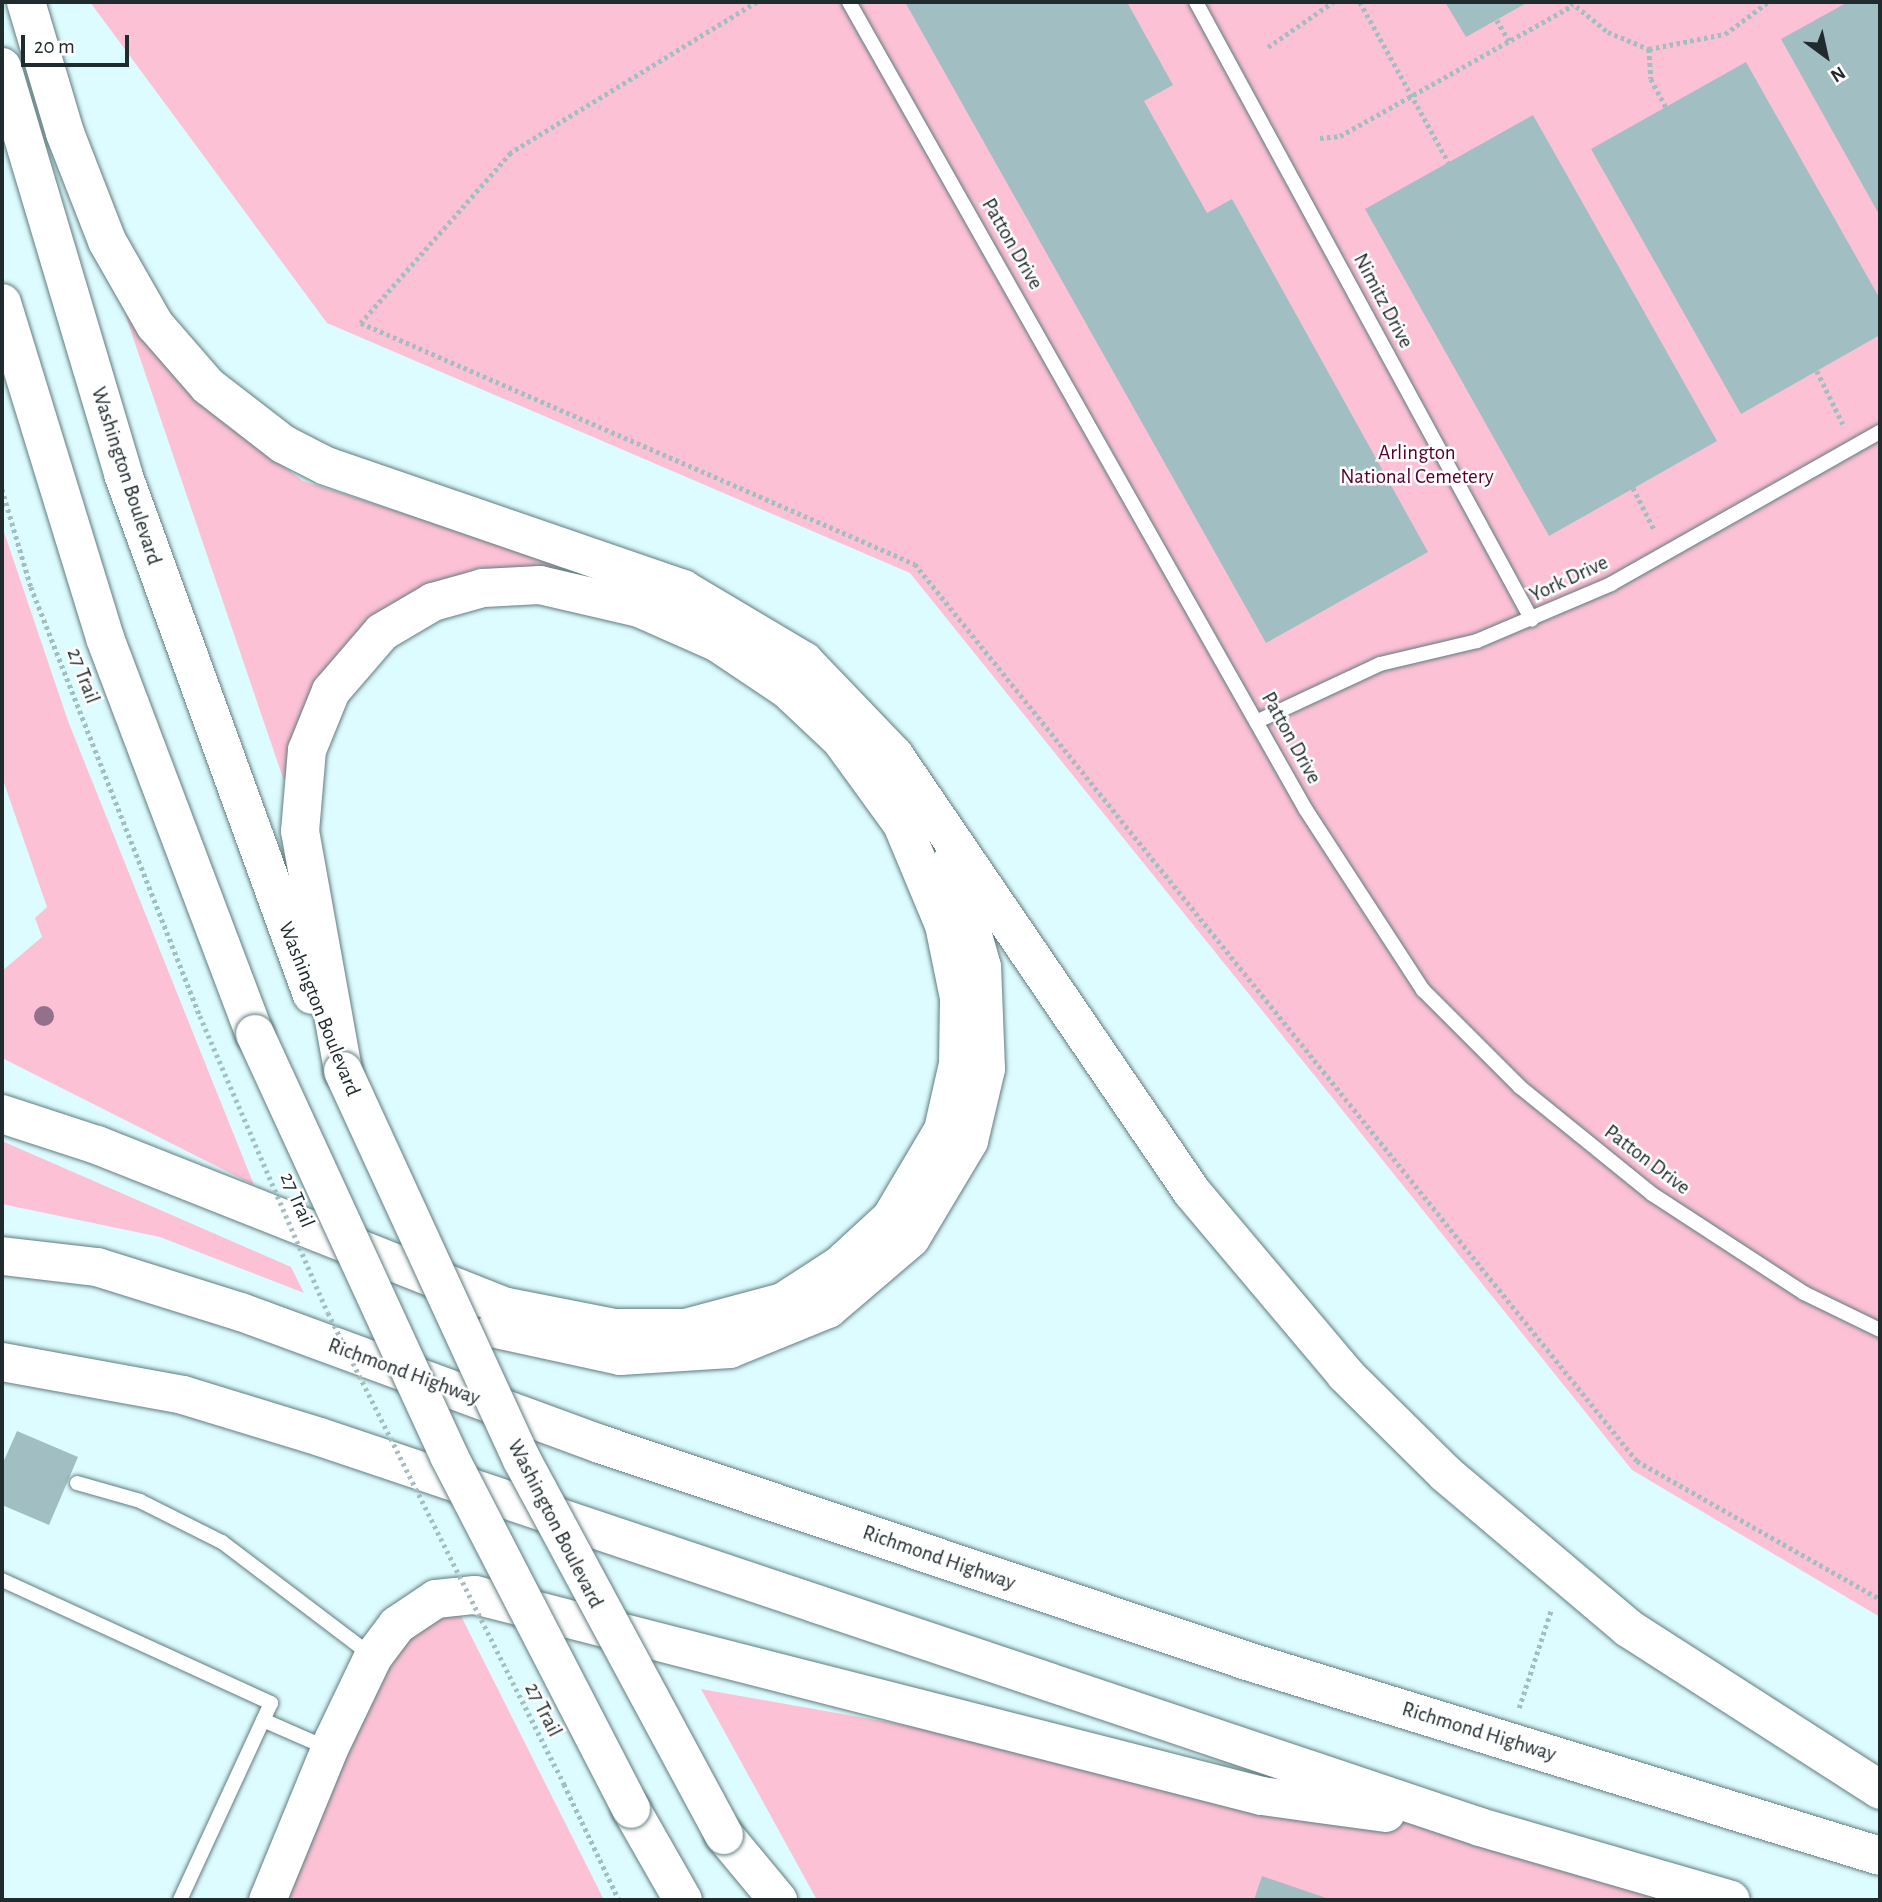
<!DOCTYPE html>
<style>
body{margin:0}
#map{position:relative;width:1882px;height:1902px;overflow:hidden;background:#ddfcff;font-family:"Alegreya Sans",sans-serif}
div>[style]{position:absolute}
.green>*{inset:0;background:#fdc1d5}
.building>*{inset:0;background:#a1bec2}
.path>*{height:4.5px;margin-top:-2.25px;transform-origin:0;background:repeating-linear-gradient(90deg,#a4bdc0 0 3.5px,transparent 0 7px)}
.roads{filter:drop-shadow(0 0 2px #617c7f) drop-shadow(0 0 2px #617c7f)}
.service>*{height:14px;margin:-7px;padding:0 7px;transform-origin:7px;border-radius:7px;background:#fff}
.tertiary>*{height:37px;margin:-18.5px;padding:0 18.5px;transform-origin:18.5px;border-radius:18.5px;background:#fff}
.motorway>*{height:38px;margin:-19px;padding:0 19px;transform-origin:19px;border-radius:19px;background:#fff}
.path-bridge>*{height:4.5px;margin-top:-2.25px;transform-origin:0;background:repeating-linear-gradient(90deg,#a4bdc0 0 3.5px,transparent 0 7px)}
.bridges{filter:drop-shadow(0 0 2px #617c7f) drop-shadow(0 0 2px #617c7f)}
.motorway-bridge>*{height:38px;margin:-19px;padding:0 19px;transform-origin:19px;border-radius:19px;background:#fff}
.trees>*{width:20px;height:20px;margin:-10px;border-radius:50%;background:#93718c}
span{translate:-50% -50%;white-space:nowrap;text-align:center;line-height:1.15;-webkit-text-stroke:5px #fff;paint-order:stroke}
.street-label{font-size:21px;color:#202b2d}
.park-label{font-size:21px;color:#57002e}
.frame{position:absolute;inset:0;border:4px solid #202b2d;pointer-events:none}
.north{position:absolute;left:1791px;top:21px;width:70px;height:70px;-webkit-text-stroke:5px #fff;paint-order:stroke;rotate:147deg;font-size:19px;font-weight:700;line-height:28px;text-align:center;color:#202b2d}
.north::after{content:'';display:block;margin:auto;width:24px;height:32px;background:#202b2d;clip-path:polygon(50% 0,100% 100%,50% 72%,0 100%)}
.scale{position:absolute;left:21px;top:35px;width:108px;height:32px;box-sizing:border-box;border:4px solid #202b2d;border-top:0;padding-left:9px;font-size:21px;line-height:24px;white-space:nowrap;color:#202b2d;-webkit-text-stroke:5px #fff;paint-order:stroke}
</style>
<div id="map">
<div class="green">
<div style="clip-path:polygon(90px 2px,1880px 2px,1880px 1617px,1632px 1470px,910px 573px,327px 323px)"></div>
<div style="clip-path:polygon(125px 314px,204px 407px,303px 481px,567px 566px,564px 575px,478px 568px,407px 595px,303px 716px,284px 781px)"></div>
<div style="clip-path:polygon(2px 526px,68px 721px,254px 1185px,2px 1058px,2px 971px,42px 937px,35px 918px,47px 907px,2px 777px)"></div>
<div style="clip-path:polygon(2px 1141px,291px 1267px,304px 1293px,160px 1237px,2px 1204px)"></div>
<div style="clip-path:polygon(458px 1610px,604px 1900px,279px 1900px,363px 1708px,411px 1636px)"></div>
<div style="clip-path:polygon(701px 1689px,1480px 1827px,1731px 1900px,817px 1900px)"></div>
</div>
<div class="building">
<div style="clip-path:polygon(905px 2px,1127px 2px,1173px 85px,1144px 101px,1207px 213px,1232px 199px,1428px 552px,1266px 643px)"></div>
<div style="clip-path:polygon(1445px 2px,1528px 2px,1466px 37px)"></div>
<div style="clip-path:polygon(1848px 2px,1880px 2px,1880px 216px,1781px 39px)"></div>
<div style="clip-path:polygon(1746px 62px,1880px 299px,1880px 335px,1741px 414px,1591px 149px)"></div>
<div style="clip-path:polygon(1533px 115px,1717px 441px,1549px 536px,1365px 209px)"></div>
<div style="clip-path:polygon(17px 1431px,78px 1457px,49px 1525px,2px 1505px,2px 1465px)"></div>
<div style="clip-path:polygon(1262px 1876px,1332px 1900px,1254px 1900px)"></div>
</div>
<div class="path">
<div style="left:757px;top:2px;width:289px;rotate:148.5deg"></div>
<div style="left:511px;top:153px;width:227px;rotate:131.4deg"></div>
<div style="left:361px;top:323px;width:604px;rotate:23.51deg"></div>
<div style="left:915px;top:564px;width:1151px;rotate:51.17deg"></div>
<div style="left:1637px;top:1461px;width:279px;rotate:29.6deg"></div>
<div style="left:1360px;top:2px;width:247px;rotate:61.1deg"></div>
<div style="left:1571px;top:2px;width:48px;rotate:39deg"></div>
<div style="left:1608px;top:32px;width:44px;rotate:22.5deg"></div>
<div style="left:1649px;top:49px;width:77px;rotate:-11.2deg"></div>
<div style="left:1725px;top:34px;width:54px;rotate:-36.7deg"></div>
<div style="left:1497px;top:20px;width:24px;rotate:60deg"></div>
<div style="left:1268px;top:47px;width:79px;rotate:-34.7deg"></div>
<div style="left:1649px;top:49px;width:30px;rotate:86deg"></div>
<div style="left:1651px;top:79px;width:32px;rotate:62deg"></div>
<div style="left:1320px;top:138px;width:20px;rotate:-6deg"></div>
<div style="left:1340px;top:136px;width:267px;rotate:-29.3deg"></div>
<div style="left:1526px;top:146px;width:329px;rotate:60.3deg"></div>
<div style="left:1493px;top:162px;width:42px;rotate:62.8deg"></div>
<div style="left:1429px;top:196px;width:44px;rotate:59.9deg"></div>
<div style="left:1397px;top:218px;width:331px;rotate:61.3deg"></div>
<div style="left:1416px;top:254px;width:150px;rotate:-29.6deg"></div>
<div style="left:1508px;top:271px;width:56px;rotate:60.3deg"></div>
<div style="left:1473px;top:357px;width:150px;rotate:-30deg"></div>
<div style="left:1817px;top:371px;width:59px;rotate:63.9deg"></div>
<div style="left:1487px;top:383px;width:151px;rotate:-29.8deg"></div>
<div style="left:1501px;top:407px;width:151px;rotate:-29.8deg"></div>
<div style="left:1640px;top:428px;width:34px;rotate:62deg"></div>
<div style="left:1515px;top:433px;width:151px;rotate:-30.1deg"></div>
<div style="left:1611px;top:444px;width:97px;rotate:63.2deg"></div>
<div style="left:1529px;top:458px;width:151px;rotate:-30.1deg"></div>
<div style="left:1579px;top:463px;width:35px;rotate:63deg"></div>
<div style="left:1543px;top:483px;width:152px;rotate:-29.9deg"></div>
<div style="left:2px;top:489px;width:102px;rotate:73.5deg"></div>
<div style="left:31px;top:587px;width:461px;rotate:68.5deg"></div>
<div style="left:1519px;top:1708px;width:103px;rotate:-71.9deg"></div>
<div style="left:564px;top:1784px;width:128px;rotate:64.6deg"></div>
</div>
<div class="roads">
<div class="service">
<div style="left:849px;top:2px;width:928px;rotate:60.51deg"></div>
<div style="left:1306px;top:810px;width:215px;rotate:57deg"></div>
<div style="left:1423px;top:990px;width:137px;rotate:45deg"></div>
<div style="left:1520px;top:1087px;width:170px;rotate:39deg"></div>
<div style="left:1652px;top:1194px;width:181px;rotate:33.1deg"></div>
<div style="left:1804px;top:1293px;width:85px;rotate:26deg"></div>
<div style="left:1196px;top:2px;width:703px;rotate:61.47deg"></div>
<div style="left:1258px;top:721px;width:135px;rotate:-25deg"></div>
<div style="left:1380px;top:664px;width:100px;rotate:-13.3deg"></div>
<div style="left:1477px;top:641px;width:146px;rotate:-23deg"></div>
<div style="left:1611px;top:584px;width:309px;rotate:-29.5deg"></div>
<div style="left:77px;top:1483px;width:66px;rotate:15.9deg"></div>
<div style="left:140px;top:1501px;width:92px;rotate:26.6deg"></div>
<div style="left:222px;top:1542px;width:188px;rotate:37.2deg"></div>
<div style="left:2px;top:1580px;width:296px;rotate:24.6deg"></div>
<div style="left:271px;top:1703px;width:217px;rotate:114.8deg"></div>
<div style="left:263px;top:1720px;width:72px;rotate:23.7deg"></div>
</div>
<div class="tertiary">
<div style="left:267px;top:1900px;width:163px;rotate:-67.7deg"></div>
</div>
<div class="motorway">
<div style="left:26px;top:2px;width:137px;rotate:73.4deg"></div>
<div style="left:65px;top:133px;width:116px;rotate:68.7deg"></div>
<div style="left:107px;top:241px;width:97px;rotate:60.3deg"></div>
<div style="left:155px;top:325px;width:81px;rotate:49deg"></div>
<div style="left:208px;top:386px;width:95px;rotate:37.7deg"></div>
<div style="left:283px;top:444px;width:48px;rotate:27.1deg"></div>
<div style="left:326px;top:466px;width:378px;rotate:19deg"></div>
<div style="left:683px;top:589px;width:141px;rotate:30.8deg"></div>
<div style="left:804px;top:661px;width:130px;rotate:46.2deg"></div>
<div style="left:894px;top:755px;width:529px;rotate:55.71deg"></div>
<div style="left:1192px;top:1192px;width:238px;rotate:49.9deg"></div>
<div style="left:1345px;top:1374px;width:142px;rotate:44.7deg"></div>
<div style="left:1446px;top:1474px;width:238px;rotate:40.2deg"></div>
<div style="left:1628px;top:1628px;width:300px;rotate:32.7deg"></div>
<div style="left:2px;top:67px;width:425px;rotate:73.4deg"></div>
<div style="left:123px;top:474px;width:554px;rotate:70.06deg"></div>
<div style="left:2px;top:303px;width:350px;rotate:72.9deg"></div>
<div style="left:105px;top:638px;width:423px;rotate:69.3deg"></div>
<div style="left:2px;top:1114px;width:100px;rotate:18.1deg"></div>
<div style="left:97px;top:1145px;width:441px;rotate:21.6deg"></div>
<div style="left:507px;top:1307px;width:109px;rotate:11.1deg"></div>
<div style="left:614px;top:1328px;width:71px"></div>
<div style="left:685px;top:1328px;width:101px;rotate:-14.9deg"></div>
<div style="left:783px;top:1302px;width:68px;rotate:-33deg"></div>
<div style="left:840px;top:1265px;width:69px;rotate:-42.7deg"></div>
<div style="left:891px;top:1218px;width:102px;rotate:-59.4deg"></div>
<div style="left:943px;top:1130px;width:68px;rotate:-77.2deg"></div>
<div style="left:958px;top:1064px;width:66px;rotate:-89.1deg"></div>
<div style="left:959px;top:998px;width:75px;rotate:-101.6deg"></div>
<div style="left:944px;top:925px;width:109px;rotate:-112.6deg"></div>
<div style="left:902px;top:824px;width:104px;rotate:-126deg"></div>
<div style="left:841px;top:740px;width:73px;rotate:-136.7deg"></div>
<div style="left:788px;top:690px;width:84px;rotate:-146.1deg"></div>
<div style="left:718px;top:643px;width:86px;rotate:-156.1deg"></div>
<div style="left:639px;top:608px;width:102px;rotate:-166.9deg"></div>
<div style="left:540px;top:585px;width:57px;rotate:177deg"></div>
<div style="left:483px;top:588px;width:52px;rotate:164.4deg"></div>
<div style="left:433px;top:602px;width:59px;rotate:149.5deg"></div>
<div style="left:382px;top:632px;width:78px;rotate:130.8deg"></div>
<div style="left:331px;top:691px;width:64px;rotate:112.1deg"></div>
<div style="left:307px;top:750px;width:81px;rotate:94.9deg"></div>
<div style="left:300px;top:831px;width:244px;rotate:79.8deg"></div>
<div style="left:2px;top:1256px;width:96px;rotate:6.6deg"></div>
<div style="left:97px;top:1267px;width:151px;rotate:17.4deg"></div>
<div style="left:241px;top:1312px;width:382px;rotate:20.2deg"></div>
<div style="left:600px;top:1444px;width:682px;rotate:18.54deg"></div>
<div style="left:1247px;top:1661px;width:662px;rotate:17.12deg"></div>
<div style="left:496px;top:1329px;width:127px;rotate:12.3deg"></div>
<div style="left:620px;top:1356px;width:110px;rotate:-3.6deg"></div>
<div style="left:730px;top:1349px;width:106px;rotate:-22.2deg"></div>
<div style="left:828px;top:1309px;width:109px;rotate:-40.5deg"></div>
<div style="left:911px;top:1238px;width:113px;rotate:-59.1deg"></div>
<div style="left:969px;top:1141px;width:74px;rotate:-76.7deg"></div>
<div style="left:986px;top:1069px;width:102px;rotate:-92.2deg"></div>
<div style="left:982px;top:967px;width:110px;rotate:-105.8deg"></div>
<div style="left:2px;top:1362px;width:184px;rotate:10.3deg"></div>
<div style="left:183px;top:1395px;width:143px;rotate:17deg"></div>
<div style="left:320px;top:1437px;width:1224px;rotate:18.58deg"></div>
<div style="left:1480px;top:1827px;width:261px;rotate:16.2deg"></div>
<div style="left:329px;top:1749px;width:102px;rotate:-64.4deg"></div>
<div style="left:373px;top:1657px;width:40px;rotate:-53deg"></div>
<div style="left:397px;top:1625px;width:47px;rotate:-33.7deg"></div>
<div style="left:436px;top:1599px;width:39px;rotate:-6deg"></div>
<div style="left:475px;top:1595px;width:812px;rotate:14.33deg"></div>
<div style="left:1262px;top:1796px;width:125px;rotate:7.8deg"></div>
<div style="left:631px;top:1809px;width:105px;rotate:60.3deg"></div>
<div style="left:724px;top:1835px;width:85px;rotate:50.3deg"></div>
</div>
</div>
<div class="path-bridge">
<div style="left:200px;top:1016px;width:323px;rotate:66.7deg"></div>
<div style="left:328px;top:1313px;width:527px;rotate:63.39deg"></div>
</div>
<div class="bridges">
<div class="motorway-bridge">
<div style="left:255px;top:1034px;width:464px;rotate:65.3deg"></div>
<div style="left:449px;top:1456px;width:397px;rotate:62.7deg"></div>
<div style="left:343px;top:1071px;width:428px;rotate:65.3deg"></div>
<div style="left:522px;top:1460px;width:426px;rotate:61.7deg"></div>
</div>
</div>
<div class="trees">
<div style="left:44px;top:1016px"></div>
</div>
<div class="street-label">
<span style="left:1012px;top:244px;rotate:60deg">Patton Drive</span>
<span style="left:1383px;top:301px;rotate:62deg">Nimitz Drive</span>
<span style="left:126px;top:476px;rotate:72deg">Washington Boulevard</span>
<span style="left:1569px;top:579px;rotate:-25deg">York Drive</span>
<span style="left:83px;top:676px;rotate:69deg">27 Trail</span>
<span style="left:1291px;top:738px;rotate:61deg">Patton Drive</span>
<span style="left:319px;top:1009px;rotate:68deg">Washington Boulevard</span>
<span style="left:1647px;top:1160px;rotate:37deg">Patton Drive</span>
<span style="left:297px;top:1200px;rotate:67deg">27 Trail</span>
<span style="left:404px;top:1372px;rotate:20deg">Richmond Highway</span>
<span style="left:555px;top:1524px;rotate:63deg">Washington Boulevard</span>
<span style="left:939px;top:1558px;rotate:19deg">Richmond Highway</span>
<span style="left:543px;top:1710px;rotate:63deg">27 Trail</span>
<span style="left:1479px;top:1732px;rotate:17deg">Richmond Highway</span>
</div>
<div class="park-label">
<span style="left:1417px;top:465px">Arlington<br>National Cemetery</span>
</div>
<div class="frame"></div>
<div class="north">N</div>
<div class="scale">20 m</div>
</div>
